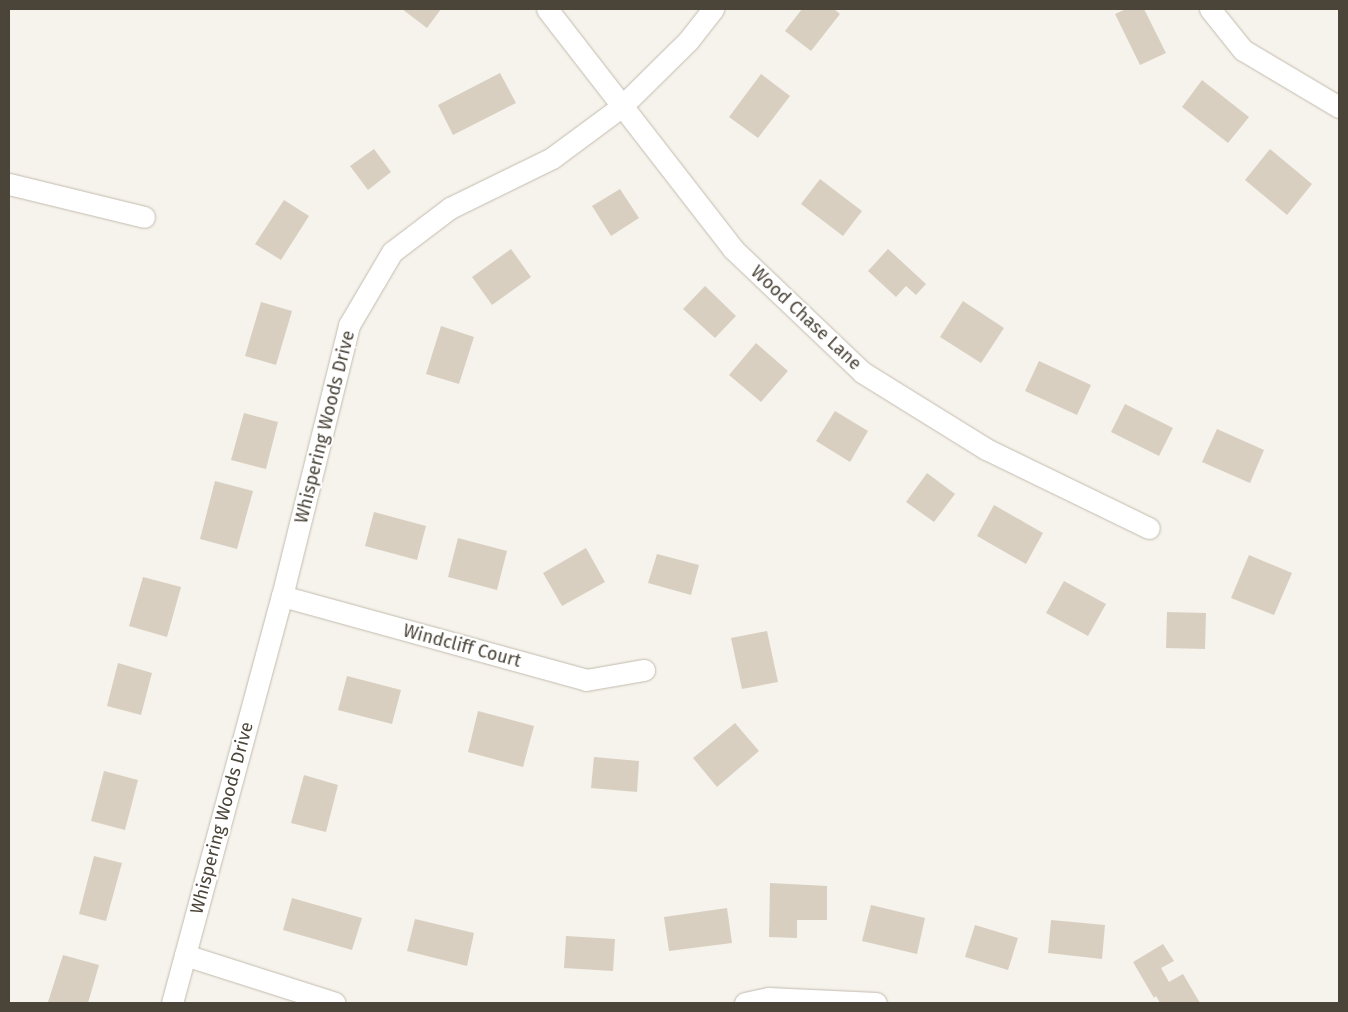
<!DOCTYPE html>
<style>
body{margin:0}
#map{position:relative;width:1348px;height:1012px;overflow:hidden;background:#f6f3ec;font-family:"Fira Sans",sans-serif}
div>[style]{position:absolute}
.building>*{inset:0;background:#d8cfc1}
.roads{filter:drop-shadow(0 0 1px #c2bbae) drop-shadow(0 0 1px #c2bbae)}
.minor>*{height:21px;margin:-10.5px;padding:0 10.5px;transform-origin:10.5px;border-radius:10.5px;background:#fff}
span{translate:-50% -50%;white-space:nowrap;text-align:center;line-height:1.15;-webkit-text-stroke:4.5px #fff;paint-order:stroke}
.street-label{font-size:18px;color:#4b4439}
.frame{position:absolute;inset:0;border:10px solid #4b4439;pointer-events:none}
</style>
<div id="map">
<div class="building">
<div style="clip-path:polygon(402px 9px,441px 9px,427px 28px)"></div>
<div style="clip-path:polygon(802px 9px,834px 9px,840px 14px,811px 51px,785px 31px)"></div>
<div style="clip-path:polygon(1126px 9px,1144px 9px,1166px 53px,1140px 65px,1115px 14px)"></div>
<div style="clip-path:polygon(500px 73px,516px 103px,453px 135px,438px 105px)"></div>
<div style="clip-path:polygon(761px 74px,790px 96px,758px 138px,729px 117px)"></div>
<div style="clip-path:polygon(1202px 80px,1249px 117px,1228px 143px,1182px 107px)"></div>
<div style="clip-path:polygon(374px 149px,391px 172px,368px 190px,350px 166px)"></div>
<div style="clip-path:polygon(1270px 149px,1312px 184px,1287px 215px,1245px 180px)"></div>
<div style="clip-path:polygon(820px 179px,862px 211px,843px 236px,801px 204px)"></div>
<div style="clip-path:polygon(620px 189px,639px 218px,611px 236px,592px 206px)"></div>
<div style="clip-path:polygon(284px 200px,309px 216px,281px 260px,255px 244px)"></div>
<div style="clip-path:polygon(511px 249px,531px 277px,492px 305px,472px 277px)"></div>
<div style="clip-path:polygon(888px 249px,926px 284px,916px 295px,906px 286px,896px 297px,868px 271px)"></div>
<div style="clip-path:polygon(705px 286px,736px 316px,715px 338px,683px 309px)"></div>
<div style="clip-path:polygon(963px 301px,1004px 328px,981px 363px,940px 337px)"></div>
<div style="clip-path:polygon(261px 302px,292px 311px,276px 365px,245px 356px)"></div>
<div style="clip-path:polygon(441px 326px,474px 337px,459px 384px,426px 374px)"></div>
<div style="clip-path:polygon(756px 343px,788px 371px,761px 402px,729px 375px)"></div>
<div style="clip-path:polygon(1039px 361px,1091px 385px,1077px 415px,1025px 391px)"></div>
<div style="clip-path:polygon(1125px 404px,1173px 428px,1159px 456px,1111px 432px)"></div>
<div style="clip-path:polygon(835px 411px,868px 431px,850px 462px,816px 441px)"></div>
<div style="clip-path:polygon(244px 413px,278px 422px,266px 469px,231px 460px)"></div>
<div style="clip-path:polygon(1217px 429px,1264px 450px,1250px 483px,1202px 462px)"></div>
<div style="clip-path:polygon(927px 473px,955px 494px,934px 522px,906px 502px)"></div>
<div style="clip-path:polygon(215px 481px,253px 491px,237px 549px,200px 539px)"></div>
<div style="clip-path:polygon(994px 505px,1043px 533px,1026px 564px,977px 536px)"></div>
<div style="clip-path:polygon(374px 512px,426px 526px,417px 560px,365px 546px)"></div>
<div style="clip-path:polygon(458px 538px,507px 551px,497px 590px,448px 577px)"></div>
<div style="clip-path:polygon(586px 548px,605px 582px,562px 606px,543px 573px)"></div>
<div style="clip-path:polygon(657px 554px,699px 565px,691px 595px,648px 583px)"></div>
<div style="clip-path:polygon(1249px 555px,1292px 573px,1274px 615px,1231px 598px)"></div>
<div style="clip-path:polygon(143px 577px,181px 587px,167px 637px,129px 626px)"></div>
<div style="clip-path:polygon(1064px 581px,1106px 604px,1088px 636px,1046px 613px)"></div>
<div style="clip-path:polygon(1167px 612px,1206px 613px,1205px 649px,1166px 648px)"></div>
<div style="clip-path:polygon(767px 631px,778px 682px,742px 689px,731px 638px)"></div>
<div style="clip-path:polygon(118px 663px,152px 673px,141px 715px,107px 706px)"></div>
<div style="clip-path:polygon(347px 676px,401px 690px,392px 724px,338px 710px)"></div>
<div style="clip-path:polygon(478px 711px,534px 726px,523px 767px,468px 752px)"></div>
<div style="clip-path:polygon(735px 723px,759px 751px,717px 787px,693px 758px)"></div>
<div style="clip-path:polygon(594px 757px,639px 761px,637px 792px,591px 788px)"></div>
<div style="clip-path:polygon(104px 771px,138px 780px,125px 830px,91px 821px)"></div>
<div style="clip-path:polygon(304px 775px,338px 785px,326px 832px,291px 823px)"></div>
<div style="clip-path:polygon(94px 856px,122px 863px,106px 921px,79px 914px)"></div>
<div style="clip-path:polygon(770px 883px,827px 886px,827px 920px,797px 920px,797px 938px,769px 937px)"></div>
<div style="clip-path:polygon(292px 898px,362px 918px,352px 950px,283px 930px)"></div>
<div style="clip-path:polygon(871px 905px,925px 918px,917px 954px,862px 941px)"></div>
<div style="clip-path:polygon(727px 908px,732px 943px,669px 951px,664px 917px)"></div>
<div style="clip-path:polygon(415px 919px,474px 933px,467px 966px,407px 951px)"></div>
<div style="clip-path:polygon(1051px 920px,1105px 925px,1102px 959px,1048px 953px)"></div>
<div style="clip-path:polygon(975px 925px,1018px 938px,1008px 970px,965px 957px)"></div>
<div style="clip-path:polygon(566px 936px,615px 939px,613px 971px,564px 968px)"></div>
<div style="clip-path:polygon(1163px 944px,1174px 961px,1161px 968px,1169px 982px,1183px 974px,1200px 1003px,1160px 1003px,1156px 996px,1154px 998px,1133px 962px)"></div>
<div style="clip-path:polygon(63px 955px,99px 965px,88px 1003px,48px 1002px)"></div>
</div>
<div class="roads">
<div class="minor">
<div style="left:547px;top:9px;width:304px;rotate:52.2deg"></div>
<div style="left:733px;top:249px;width:178px;rotate:43.6deg"></div>
<div style="left:862px;top:372px;width:146px;rotate:31.8deg"></div>
<div style="left:986px;top:449px;width:181px;rotate:25.9deg"></div>
<div style="left:1210px;top:9px;width:53px;rotate:51.2deg"></div>
<div style="left:1243px;top:50px;width:112px;rotate:30.7deg"></div>
<div style="left:9px;top:184px;width:139px;rotate:13.7deg"></div>
<div style="left:282px;top:596px;width:315px;rotate:15.4deg"></div>
<div style="left:586px;top:680px;width:59px;rotate:-9.8deg"></div>
<div style="left:185px;top:955px;width:157px;rotate:17.7deg"></div>
<div style="left:172px;top:1003px;width:422px;rotate:-74.9deg"></div>
<div style="left:282px;top:596px;width:279px;rotate:-76.1deg"></div>
<div style="left:349px;top:325px;width:85px;rotate:-59.5deg"></div>
<div style="left:392px;top:252px;width:73px;rotate:-37.2deg"></div>
<div style="left:450px;top:208px;width:114px;rotate:-26.1deg"></div>
<div style="left:552px;top:158px;width:86px;rotate:-36.5deg"></div>
<div style="left:621px;top:107px;width:94px;rotate:-44.6deg"></div>
<div style="left:688px;top:41px;width:41px;rotate:-52deg"></div>
<div style="left:745px;top:1003px;width:24px;rotate:-12deg"></div>
<div style="left:768px;top:998px;width:108px;rotate:2.7deg"></div>
</div>
</div>
<div class="street-label">
<span style="left:806px;top:318px;rotate:43deg">Wood Chase Lane</span>
<span style="left:325px;top:427px;rotate:-76deg">Whispering Woods Drive</span>
<span style="left:462px;top:646px;rotate:15deg">Windcliff Court</span>
<span style="left:222px;top:818px;rotate:-75deg">Whispering Woods Drive</span>
</div>
<div class="frame"></div>
</div>
